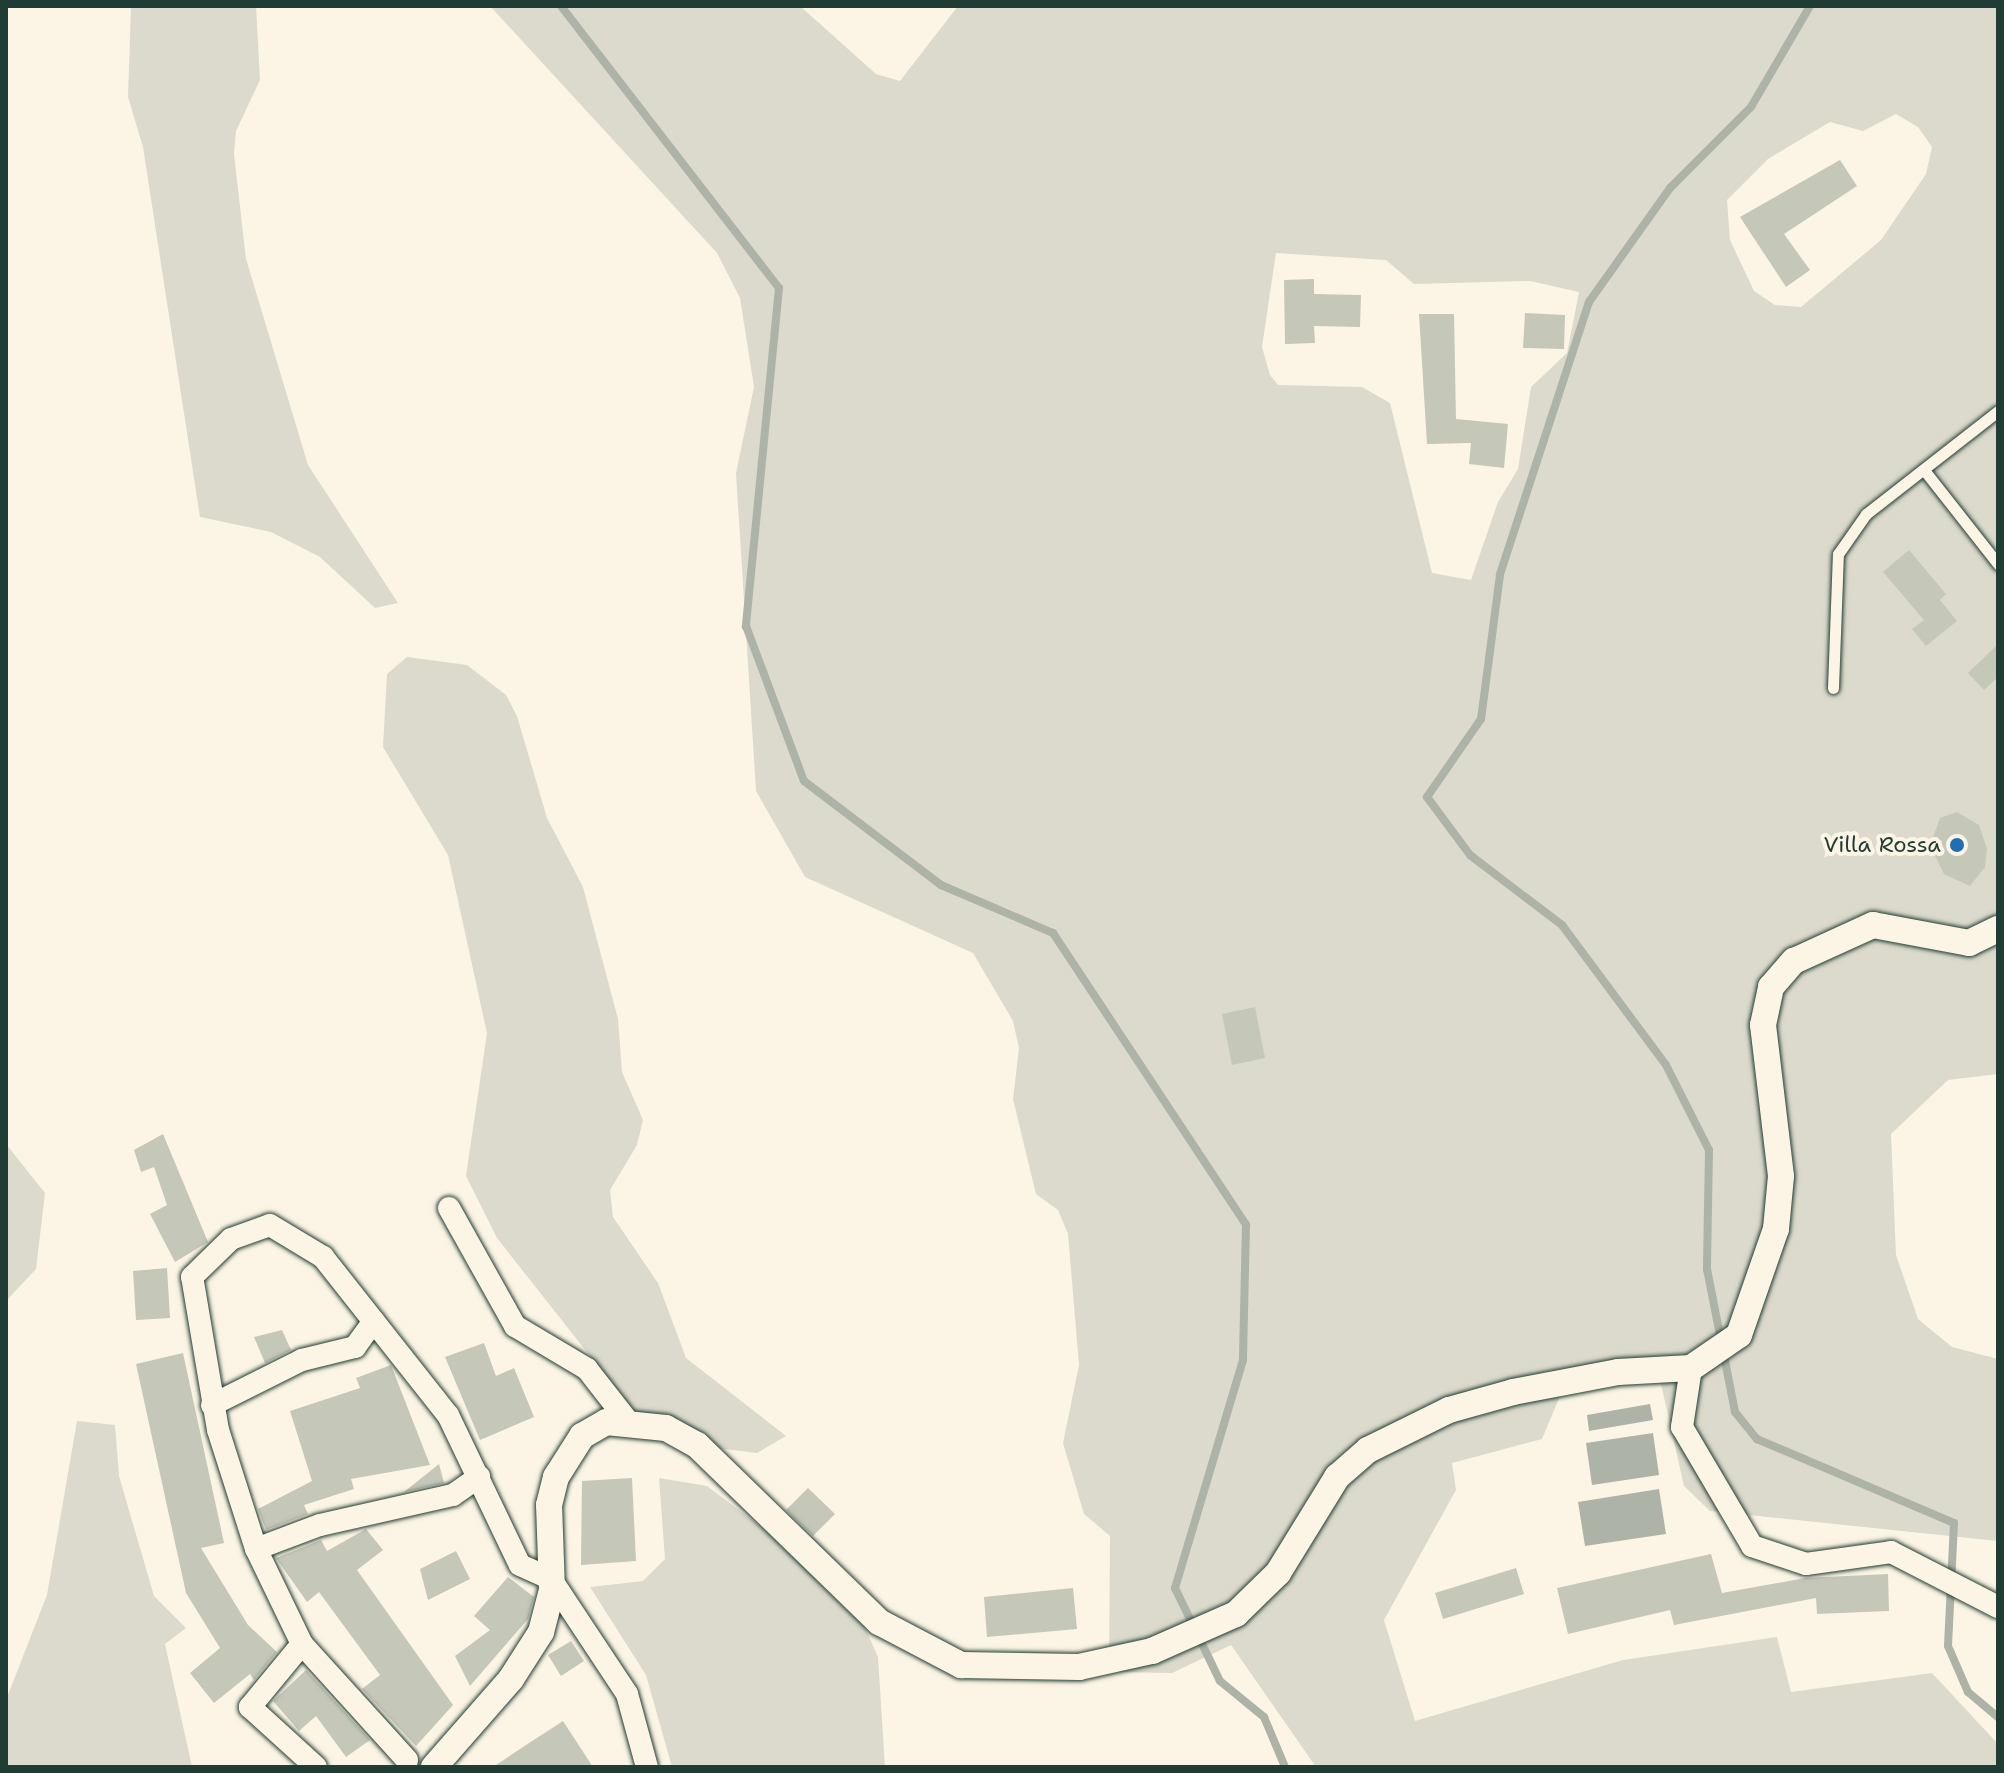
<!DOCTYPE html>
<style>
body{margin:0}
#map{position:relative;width:2004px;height:1773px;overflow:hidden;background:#fcf5e5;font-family:"Shantell Sans",sans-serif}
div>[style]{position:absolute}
.green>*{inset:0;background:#dcdacc}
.water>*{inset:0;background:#aeb3a7}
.stream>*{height:8px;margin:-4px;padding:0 4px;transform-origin:4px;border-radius:4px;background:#aeb3a7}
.building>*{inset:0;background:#c5c7b9}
.roads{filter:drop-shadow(0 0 2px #1f3d34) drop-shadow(0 0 2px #1f3d34)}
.service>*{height:11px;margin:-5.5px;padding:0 5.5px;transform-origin:5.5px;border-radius:5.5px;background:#fcf5e5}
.minor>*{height:22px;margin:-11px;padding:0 11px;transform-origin:11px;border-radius:11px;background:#fcf5e5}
.tertiary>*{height:26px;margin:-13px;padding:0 13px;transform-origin:13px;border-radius:13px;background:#fcf5e5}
.dots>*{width:22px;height:22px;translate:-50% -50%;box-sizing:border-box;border:4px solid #fcf5e5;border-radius:50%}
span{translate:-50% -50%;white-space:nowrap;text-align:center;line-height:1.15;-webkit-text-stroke:8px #fcf5e5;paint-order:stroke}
.poi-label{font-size:22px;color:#1f3d34}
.right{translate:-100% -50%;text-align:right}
.frame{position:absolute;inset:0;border:8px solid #1f3d34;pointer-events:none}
</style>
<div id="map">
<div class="green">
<div style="clip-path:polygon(131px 6px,256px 6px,260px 80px,236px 131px,234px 154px,246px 259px,308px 465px,398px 603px,375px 608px,320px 557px,271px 532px,200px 517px,143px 147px,128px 97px)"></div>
<div style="clip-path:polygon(evenodd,490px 6px,800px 6px,876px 74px,900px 81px,958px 6px,1998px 6px,1998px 1074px,1948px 1080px,1891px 1134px,1896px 1255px,1918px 1319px,1952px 1347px,1998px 1359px,1998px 1541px,1710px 1511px,1684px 1486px,1661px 1384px,1644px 1376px,1563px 1389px,1542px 1439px,1452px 1463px,1456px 1490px,1384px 1620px,1415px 1721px,1623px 1660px,1777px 1637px,1791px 1692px,1932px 1673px,1998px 1744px,1998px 1767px,1316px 1767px,1231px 1645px,1172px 1673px,1109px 1672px,1110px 1536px,1084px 1514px,1063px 1443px,1079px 1365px,1068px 1234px,1058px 1210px,1036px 1194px,1013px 1099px,1019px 1048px,1013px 1021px,973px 953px,805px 877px,756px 791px,736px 473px,754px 387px,740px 298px,717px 253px,490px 6px,1896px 114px,1918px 127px,1932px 147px,1926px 174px,1881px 240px,1801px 307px,1775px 305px,1754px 291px,1730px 240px,1727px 200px,1768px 159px,1830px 122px,1863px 131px,1896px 114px,490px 6px,1276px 253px,1386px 260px,1414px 284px,1530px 281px,1579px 292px,1567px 353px,1531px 387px,1518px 469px,1498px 502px,1471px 580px,1432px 573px,1390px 403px,1362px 387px,1278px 385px,1270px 375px,1262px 347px,1276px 253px)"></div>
<div style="clip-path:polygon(407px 657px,467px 665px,506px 695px,517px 716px,547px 818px,583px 887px,618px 1019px,622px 1072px,643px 1120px,637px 1145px,610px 1190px,613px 1217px,658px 1283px,686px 1358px,786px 1436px,757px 1453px,699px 1446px,642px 1422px,497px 1238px,466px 1176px,487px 1033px,448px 855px,383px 747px,387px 674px)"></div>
<div style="clip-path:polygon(6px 1144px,45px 1193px,36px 1269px,6px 1301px)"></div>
<div style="clip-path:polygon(77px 1421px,115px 1425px,119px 1476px,154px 1596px,186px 1628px,165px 1644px,192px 1767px,6px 1767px,6px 1700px,47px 1595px)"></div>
<div style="clip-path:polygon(659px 1478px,707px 1486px,850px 1594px,878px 1657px,885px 1767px,672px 1767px,646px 1675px,590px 1587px,643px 1581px,665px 1559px)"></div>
</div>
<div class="water">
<div style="clip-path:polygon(1650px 1404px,1653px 1420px,1589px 1431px,1587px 1415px)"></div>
<div style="clip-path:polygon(1653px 1433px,1659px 1475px,1592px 1485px,1586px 1443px)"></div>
<div style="clip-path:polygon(1659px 1489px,1666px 1534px,1585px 1546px,1578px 1502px)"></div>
</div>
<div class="stream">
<div style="left:561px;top:6px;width:356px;rotate:52.3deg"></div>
<div style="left:779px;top:288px;width:340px;rotate:95.6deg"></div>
<div style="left:746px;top:626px;width:165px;rotate:69.5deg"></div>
<div style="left:804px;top:781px;width:172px;rotate:37.2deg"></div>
<div style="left:941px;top:885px;width:122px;rotate:23.2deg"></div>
<div style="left:1053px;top:933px;width:350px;rotate:56.5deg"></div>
<div style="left:1246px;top:1225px;width:135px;rotate:91.3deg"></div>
<div style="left:1243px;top:1360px;width:238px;rotate:106.6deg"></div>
<div style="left:1175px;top:1588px;width:103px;rotate:64.2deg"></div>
<div style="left:1220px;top:1681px;width:57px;rotate:39.3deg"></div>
<div style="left:1264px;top:1717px;width:54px;rotate:67.2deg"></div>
<div style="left:1810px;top:6px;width:117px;rotate:120.3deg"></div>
<div style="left:1751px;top:107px;width:115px;rotate:135deg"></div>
<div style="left:1670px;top:188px;width:140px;rotate:125.4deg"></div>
<div style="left:1589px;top:302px;width:287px;rotate:108.1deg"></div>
<div style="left:1500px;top:575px;width:145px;rotate:97.5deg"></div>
<div style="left:1481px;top:719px;width:95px;rotate:124.7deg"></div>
<div style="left:1427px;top:797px;width:72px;rotate:53.4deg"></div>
<div style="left:1470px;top:855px;width:116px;rotate:37.3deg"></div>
<div style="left:1562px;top:925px;width:174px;rotate:53.4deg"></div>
<div style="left:1666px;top:1065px;width:95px;rotate:63.2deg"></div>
<div style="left:1709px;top:1150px;width:119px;rotate:91deg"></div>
<div style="left:1707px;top:1269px;width:146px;rotate:78.9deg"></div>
<div style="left:1735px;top:1412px;width:35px;rotate:51deg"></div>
<div style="left:1757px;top:1439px;width:214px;rotate:23.1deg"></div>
<div style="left:1954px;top:1523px;width:123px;rotate:92.8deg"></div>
<div style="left:1948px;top:1646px;width:50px;rotate:66.5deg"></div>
<div style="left:1968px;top:1692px;width:39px;rotate:40deg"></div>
</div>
<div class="building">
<div style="clip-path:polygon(1840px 160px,1857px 186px,1784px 234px,1810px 270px,1786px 287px,1740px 217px)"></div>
<div style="clip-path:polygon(1314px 279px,1314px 294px,1361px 295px,1360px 327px,1314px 326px,1315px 343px,1285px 344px,1284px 280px)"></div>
<div style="clip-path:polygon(1525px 313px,1565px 315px,1564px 349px,1523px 348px)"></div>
<div style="clip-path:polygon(1419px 314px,1454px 314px,1456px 419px,1508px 424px,1504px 468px,1469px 464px,1471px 443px,1427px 444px)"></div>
<div style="clip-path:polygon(1909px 550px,1946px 594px,1940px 600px,1957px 621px,1926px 646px,1912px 629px,1924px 620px,1883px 572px)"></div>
<div style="clip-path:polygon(1998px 644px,1998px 677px,1984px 690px,1968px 673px)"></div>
<div style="clip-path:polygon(1957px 812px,1979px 825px,1987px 849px,1985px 867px,1970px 886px,1944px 874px,1930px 846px,1940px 818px)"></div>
<div style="clip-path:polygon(1255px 1007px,1265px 1058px,1232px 1065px,1222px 1014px)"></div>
<div style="clip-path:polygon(163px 1134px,208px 1242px,175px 1262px,150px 1214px,167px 1205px,154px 1167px,141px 1172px,134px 1150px)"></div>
<div style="clip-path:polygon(167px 1268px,170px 1318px,136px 1320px,133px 1271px)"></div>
<div style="clip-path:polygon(282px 1330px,291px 1350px,265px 1363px,254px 1337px)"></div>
<div style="clip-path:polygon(484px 1343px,496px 1376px,514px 1368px,534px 1417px,480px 1440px,445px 1357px)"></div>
<div style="clip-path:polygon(183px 1353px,224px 1543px,201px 1548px,248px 1625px,277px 1652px,254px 1680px,250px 1674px,214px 1703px,190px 1673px,220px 1648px,186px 1593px,136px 1364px)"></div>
<div style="clip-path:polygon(391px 1365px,430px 1465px,351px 1479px,354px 1489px,304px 1505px,308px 1514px,266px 1530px,258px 1509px,312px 1481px,290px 1411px,360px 1388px,356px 1378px)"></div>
<div style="clip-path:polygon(439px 1464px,444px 1483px,404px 1492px)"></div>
<div style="clip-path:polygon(632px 1478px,636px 1561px,581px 1565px,582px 1481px)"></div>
<div style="clip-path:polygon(808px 1488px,835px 1514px,813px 1536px,786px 1510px)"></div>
<div style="clip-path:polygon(366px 1529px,383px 1550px,357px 1570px,453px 1705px,416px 1746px,362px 1689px,380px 1675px,319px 1592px,307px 1602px,276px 1558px,321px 1540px,327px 1551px)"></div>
<div style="clip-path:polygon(456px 1551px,470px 1579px,428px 1600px,420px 1569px)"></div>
<div style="clip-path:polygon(1711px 1554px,1722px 1593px,1805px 1578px,1888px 1574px,1889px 1611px,1817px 1614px,1816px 1598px,1674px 1625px,1670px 1610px,1568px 1634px,1557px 1588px)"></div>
<div style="clip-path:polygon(1516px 1568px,1524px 1594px,1443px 1619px,1435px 1593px)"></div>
<div style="clip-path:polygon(508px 1577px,534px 1597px,528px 1619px,470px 1686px,455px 1656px,490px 1630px,474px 1616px)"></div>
<div style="clip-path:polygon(1073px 1588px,1077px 1629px,987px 1637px,984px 1597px)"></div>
<div style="clip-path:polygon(571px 1641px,584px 1661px,561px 1676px,548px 1655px)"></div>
<div style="clip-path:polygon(306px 1670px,370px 1740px,346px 1757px,316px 1716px,299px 1731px,273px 1701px)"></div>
<div style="clip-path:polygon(563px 1721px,593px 1767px,493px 1767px,523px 1747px)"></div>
</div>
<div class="roads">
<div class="service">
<div style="left:1924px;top:470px;width:120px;rotate:51.8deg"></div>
<div style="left:1833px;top:688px;width:134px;rotate:-87.9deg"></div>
<div style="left:1838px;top:554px;width:49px;rotate:-55deg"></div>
<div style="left:1866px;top:514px;width:167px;rotate:-38deg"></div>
</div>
<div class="minor">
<div style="left:449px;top:1208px;width:135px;rotate:60.8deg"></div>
<div style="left:515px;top:1326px;width:84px;rotate:30.8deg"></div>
<div style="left:587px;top:1369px;width:63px;rotate:52deg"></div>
<div style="left:1691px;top:1368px;width:60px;rotate:98.7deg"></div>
<div style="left:1682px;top:1427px;width:138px;rotate:59.5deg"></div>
<div style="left:1752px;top:1546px;width:57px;rotate:18.4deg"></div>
<div style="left:1806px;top:1564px;width:86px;rotate:-8deg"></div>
<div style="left:1891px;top:1552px;width:120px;rotate:27.2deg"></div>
<div style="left:212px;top:1405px;width:101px;rotate:-26.6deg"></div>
<div style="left:302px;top:1360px;width:55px;rotate:-13.8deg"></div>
<div style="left:355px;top:1347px;width:32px;rotate:-54deg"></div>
<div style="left:256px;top:1549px;width:68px;rotate:-20.6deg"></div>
<div style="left:320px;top:1525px;width:136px;rotate:-12.7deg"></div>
<div style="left:453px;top:1495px;width:32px;rotate:-35deg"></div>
<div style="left:302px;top:1644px;width:82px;rotate:129.5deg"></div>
<div style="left:250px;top:1707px;width:89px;rotate:42.3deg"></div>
<div style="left:407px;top:1760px;width:156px;rotate:-132.2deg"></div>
<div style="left:302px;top:1644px;width:106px;rotate:-115.8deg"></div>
<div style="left:256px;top:1549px;width:125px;rotate:-107.7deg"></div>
<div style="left:218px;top:1430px;width:155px;rotate:-99.6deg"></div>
<div style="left:192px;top:1277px;width:54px;rotate:-44.3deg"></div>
<div style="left:231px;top:1239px;width:41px;rotate:-19.7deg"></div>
<div style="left:270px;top:1225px;width:62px;rotate:31.1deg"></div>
<div style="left:323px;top:1257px;width:201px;rotate:51.7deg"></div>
<div style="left:448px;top:1415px;width:166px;rotate:64.4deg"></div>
<div style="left:520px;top:1565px;width:34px;rotate:24deg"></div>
<div style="left:551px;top:1579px;width:138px;rotate:56.5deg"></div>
<div style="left:627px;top:1694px;width:76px;rotate:74.7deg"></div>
</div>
<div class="tertiary">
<div style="left:434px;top:1767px;width:117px;rotate:-48.8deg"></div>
<div style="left:511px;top:1679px;width:56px;rotate:-57.4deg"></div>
<div style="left:541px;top:1632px;width:43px;rotate:-75.3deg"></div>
<div style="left:552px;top:1590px;width:85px;rotate:-92deg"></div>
<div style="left:549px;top:1505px;width:29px;rotate:-76deg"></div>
<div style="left:556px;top:1477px;width:49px;rotate:-57.6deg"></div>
<div style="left:582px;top:1436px;width:28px;rotate:-30deg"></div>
<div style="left:606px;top:1422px;width:60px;rotate:5.7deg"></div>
<div style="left:666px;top:1428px;width:35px;rotate:29deg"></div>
<div style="left:697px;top:1445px;width:254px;rotate:44.2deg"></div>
<div style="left:879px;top:1622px;width:93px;rotate:27.7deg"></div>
<div style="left:961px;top:1665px;width:118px;rotate:1deg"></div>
<div style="left:1079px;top:1667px;width:75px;rotate:-12.4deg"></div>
<div style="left:1152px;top:1651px;width:92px;rotate:-23.8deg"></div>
<div style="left:1236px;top:1614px;width:59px;rotate:-44.3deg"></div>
<div style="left:1278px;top:1573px;width:113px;rotate:-58.4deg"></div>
<div style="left:1337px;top:1477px;width:41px;rotate:-41.1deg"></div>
<div style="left:1368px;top:1450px;width:90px;rotate:-26.3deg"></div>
<div style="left:1449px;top:1410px;width:66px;rotate:-15.7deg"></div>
<div style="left:1513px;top:1392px;width:107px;rotate:-10.8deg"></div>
<div style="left:1618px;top:1372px;width:73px;rotate:-3.1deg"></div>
<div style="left:1691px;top:1368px;width:58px;rotate:-34.5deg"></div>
<div style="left:1739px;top:1335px;width:112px;rotate:-70.8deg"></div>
<div style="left:1776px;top:1229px;width:53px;rotate:-84.6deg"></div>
<div style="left:1781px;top:1176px;width:152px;rotate:-96.8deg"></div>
<div style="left:1763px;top:1025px;width:39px;rotate:-78deg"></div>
<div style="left:1771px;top:987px;width:35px;rotate:-49deg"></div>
<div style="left:1794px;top:961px;width:87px;rotate:-24.5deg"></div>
<div style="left:1873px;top:925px;width:98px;rotate:10.6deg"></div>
<div style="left:1969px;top:943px;width:32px;rotate:-26deg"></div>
</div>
</div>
<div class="dots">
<div style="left:1957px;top:845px;background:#1f6fb2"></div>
</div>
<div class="poi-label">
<span class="right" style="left:1941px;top:845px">Villa Rossa</span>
</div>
<div class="frame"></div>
</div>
